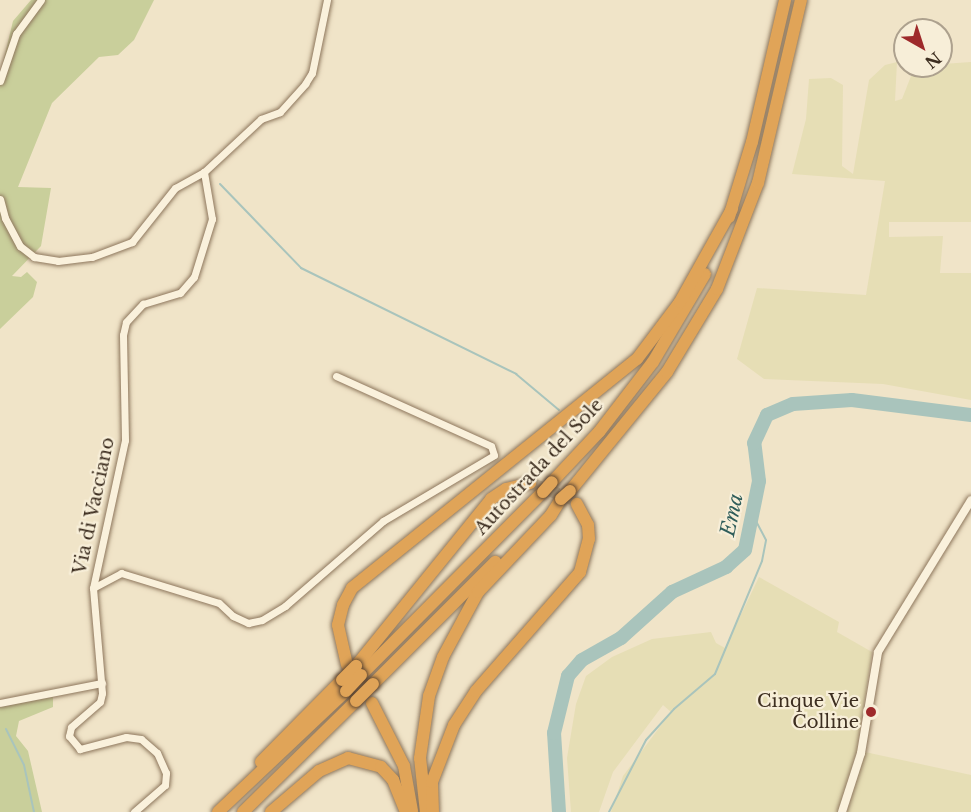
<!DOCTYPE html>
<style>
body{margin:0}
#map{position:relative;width:971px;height:812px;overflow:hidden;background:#f0e4c8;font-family:"Libre Baskerville",serif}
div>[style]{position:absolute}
.farmland>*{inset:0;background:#e6deb5}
.green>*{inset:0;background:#c9cf9b}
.stream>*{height:2px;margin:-1px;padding:0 1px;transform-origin:1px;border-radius:1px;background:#a9c4bc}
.river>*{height:14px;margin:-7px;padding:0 7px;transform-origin:7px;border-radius:7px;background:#a9c4bc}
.motorway-tunnel>*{height:12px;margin-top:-6px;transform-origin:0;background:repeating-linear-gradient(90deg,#ccc0a6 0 12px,transparent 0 18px)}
.roads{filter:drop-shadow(0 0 2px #8d765c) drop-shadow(0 0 2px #8d765c)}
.minor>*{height:7px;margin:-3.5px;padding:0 3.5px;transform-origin:3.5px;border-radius:3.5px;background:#faf1dc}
.tertiary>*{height:8px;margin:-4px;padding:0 4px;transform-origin:4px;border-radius:4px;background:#faf1dc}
.motorway>*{height:12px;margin:-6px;padding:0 6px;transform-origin:6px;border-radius:6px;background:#e0a458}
.bridges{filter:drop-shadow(0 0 2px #5b4430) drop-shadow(0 0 2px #5b4430)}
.motorway-bridge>*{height:12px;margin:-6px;padding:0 6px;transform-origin:6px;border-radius:6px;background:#e0a458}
.dots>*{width:16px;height:16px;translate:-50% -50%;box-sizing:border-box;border:3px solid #f7eed8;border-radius:50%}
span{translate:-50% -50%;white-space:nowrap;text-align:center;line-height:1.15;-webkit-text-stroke:4.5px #f7eed8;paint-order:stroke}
.street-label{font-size:18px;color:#3d2e20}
.poi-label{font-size:18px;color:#3d2e20}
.right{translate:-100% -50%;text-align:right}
.water-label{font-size:20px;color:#2f5d5a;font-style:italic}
.north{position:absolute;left:893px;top:18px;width:60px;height:60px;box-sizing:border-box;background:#f7eed8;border:2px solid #ada18e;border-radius:50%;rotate:141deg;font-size:16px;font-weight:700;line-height:24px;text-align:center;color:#3d2e20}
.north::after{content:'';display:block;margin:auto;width:21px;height:27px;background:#9e2a2b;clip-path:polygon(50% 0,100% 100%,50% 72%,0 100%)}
</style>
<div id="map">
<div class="farmland">
<div style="clip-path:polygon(897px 62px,895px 101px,902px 99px,915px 66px,971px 62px,971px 222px,889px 222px,889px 237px,943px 236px,940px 273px,971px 273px,971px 400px,883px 384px,764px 379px,737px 359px,757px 288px,866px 295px,885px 181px,792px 174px,806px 119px,809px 79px,831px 78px,843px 85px,842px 166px,853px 174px,869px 80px,885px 65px)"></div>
<div style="clip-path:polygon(759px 577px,839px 622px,837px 632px,872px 652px,857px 750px,838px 812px,611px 812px,623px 776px,671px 712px,663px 705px,613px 772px,599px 812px,571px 812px,567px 758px,576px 704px,586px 676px,612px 657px,652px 639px,711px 632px,716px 643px,725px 648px)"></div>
<div style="clip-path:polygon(865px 752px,971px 775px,971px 812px,847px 812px)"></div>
</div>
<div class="green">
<div style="clip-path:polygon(31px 0,154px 0,134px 40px,118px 55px,99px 57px,52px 103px,18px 187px,51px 188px,41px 246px,12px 276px,21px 277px,27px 272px,37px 282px,33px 297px,0 329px,0 75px,13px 21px)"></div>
<div style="clip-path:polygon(53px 697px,53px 707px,19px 721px,16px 736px,28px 751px,42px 812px,0 812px,0 707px)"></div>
</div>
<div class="stream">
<div style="left:220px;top:184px;width:117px;rotate:46deg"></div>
<div style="left:301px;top:268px;width:240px;rotate:26.2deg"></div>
<div style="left:516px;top:374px;width:56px;rotate:39.9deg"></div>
<div style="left:6px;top:729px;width:40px;rotate:63.4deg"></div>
<div style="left:24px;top:765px;width:48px;rotate:78deg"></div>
<div style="left:609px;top:812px;width:81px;rotate:-62.8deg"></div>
<div style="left:646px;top:740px;width:42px;rotate:-47.9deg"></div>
<div style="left:674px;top:709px;width:54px;rotate:-40.5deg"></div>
<div style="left:715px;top:674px;width:122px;rotate:-67.4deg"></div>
<div style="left:762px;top:561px;width:21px;rotate:-79deg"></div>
<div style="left:766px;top:540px;width:32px;rotate:-118deg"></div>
</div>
<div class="river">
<div style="left:559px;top:812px;width:79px;rotate:-93.6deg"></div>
<div style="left:554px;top:733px;width:59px;rotate:-76.2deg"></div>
<div style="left:568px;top:676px;width:21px;rotate:-49deg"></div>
<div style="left:582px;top:660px;width:45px;rotate:-29.4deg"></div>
<div style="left:621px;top:638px;width:69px;rotate:-42deg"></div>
<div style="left:672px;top:592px;width:60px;rotate:-24.8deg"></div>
<div style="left:726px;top:567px;width:25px;rotate:-42deg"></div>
<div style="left:745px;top:550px;width:70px;rotate:-78.5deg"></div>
<div style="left:759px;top:481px;width:38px;rotate:-97deg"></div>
<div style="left:754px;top:443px;width:31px;rotate:-65deg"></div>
<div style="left:767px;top:415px;width:28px;rotate:-23deg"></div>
<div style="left:793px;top:404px;width:59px;rotate:-3.9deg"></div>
<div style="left:852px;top:400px;width:120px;rotate:7.2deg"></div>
</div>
<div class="motorway-tunnel">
<div style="left:530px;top:483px;width:45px;rotate:20.9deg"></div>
</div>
<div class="roads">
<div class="minor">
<div style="left:0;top:81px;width:50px;rotate:-71.2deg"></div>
<div style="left:16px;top:34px;width:42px;rotate:-53.7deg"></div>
<div style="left:0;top:199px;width:20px;rotate:75deg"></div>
<div style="left:5px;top:218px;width:32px;rotate:62deg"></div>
<div style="left:20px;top:246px;width:18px;rotate:38deg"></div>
<div style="left:34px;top:257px;width:24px;rotate:9deg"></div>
<div style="left:58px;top:261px;width:34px;rotate:-7deg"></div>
<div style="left:92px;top:257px;width:43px;rotate:-20.6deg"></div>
<div style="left:132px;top:242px;width:69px;rotate:-51.5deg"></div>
<div style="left:175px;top:188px;width:33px;rotate:-29deg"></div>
<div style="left:204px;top:172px;width:78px;rotate:-42.9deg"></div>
<div style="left:261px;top:119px;width:20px;rotate:-20deg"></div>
<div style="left:280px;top:112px;width:38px;rotate:-48deg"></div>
<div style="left:305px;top:84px;width:13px;rotate:-58deg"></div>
<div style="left:312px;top:73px;width:75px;rotate:-78.4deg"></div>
<div style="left:93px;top:588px;width:32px;rotate:-28deg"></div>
<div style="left:121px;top:573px;width:102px;rotate:17deg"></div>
<div style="left:219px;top:603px;width:19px;rotate:43deg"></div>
<div style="left:233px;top:616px;width:17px;rotate:25deg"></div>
<div style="left:248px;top:623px;width:14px;rotate:-12deg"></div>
<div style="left:262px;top:620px;width:27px;rotate:-31deg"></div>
<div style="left:285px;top:606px;width:130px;rotate:-40.9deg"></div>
<div style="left:383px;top:521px;width:129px;rotate:-30.7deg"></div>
<div style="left:494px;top:455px;width:9px;rotate:-108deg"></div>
<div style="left:491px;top:446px;width:170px;rotate:-155.7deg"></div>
<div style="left:0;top:703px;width:104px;rotate:-11.1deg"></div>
<div style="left:134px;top:812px;width:41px;rotate:-41.1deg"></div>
<div style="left:165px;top:785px;width:12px;rotate:-85deg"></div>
<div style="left:166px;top:773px;width:22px;rotate:-114deg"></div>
<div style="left:157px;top:753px;width:21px;rotate:-139deg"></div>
<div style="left:141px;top:739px;width:15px;rotate:-172deg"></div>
<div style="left:126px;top:737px;width:48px;rotate:165.4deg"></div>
<div style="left:80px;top:749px;width:17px;rotate:-130deg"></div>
<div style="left:69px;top:736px;width:9px;rotate:-77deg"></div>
<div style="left:71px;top:727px;width:38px;rotate:-41deg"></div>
<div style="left:100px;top:702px;width:9px;rotate:-77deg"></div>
<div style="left:102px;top:693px;width:105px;rotate:-94.9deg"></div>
<div style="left:93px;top:588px;width:151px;rotate:-77.8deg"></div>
<div style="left:125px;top:440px;width:105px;rotate:-91.1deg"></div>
<div style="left:123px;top:335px;width:13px;rotate:-77deg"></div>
<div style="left:126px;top:322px;width:25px;rotate:-47deg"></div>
<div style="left:143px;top:304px;width:39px;rotate:-17deg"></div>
<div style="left:180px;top:293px;width:21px;rotate:-49deg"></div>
<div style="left:194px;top:277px;width:61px;rotate:-72.8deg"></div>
<div style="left:212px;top:219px;width:48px;rotate:-99.7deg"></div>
</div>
<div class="tertiary">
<div style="left:842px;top:812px;width:62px;rotate:-72.1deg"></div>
<div style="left:861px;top:753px;width:102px;rotate:-80.4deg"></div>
<div style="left:878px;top:652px;width:178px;rotate:-58.5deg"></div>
</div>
<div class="motorway">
<div style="left:729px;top:217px;width:78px;rotate:-73deg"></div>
<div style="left:752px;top:142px;width:146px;rotate:-76.9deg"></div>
<div style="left:552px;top:482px;width:69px;rotate:-46.8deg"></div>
<div style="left:599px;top:432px;width:88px;rotate:-52.4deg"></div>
<div style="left:653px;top:362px;width:102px;rotate:-59.4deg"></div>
<div style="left:570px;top:491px;width:154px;rotate:-50.8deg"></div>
<div style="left:667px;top:372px;width:97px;rotate:-58.9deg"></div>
<div style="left:717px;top:289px;width:114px;rotate:-68.9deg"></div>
<div style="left:758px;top:183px;width:188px;rotate:-76.8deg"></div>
<div style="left:347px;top:665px;width:41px;rotate:-102.7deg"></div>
<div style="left:338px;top:625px;width:21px;rotate:-76deg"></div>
<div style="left:343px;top:605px;width:19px;rotate:-62deg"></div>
<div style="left:352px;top:588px;width:366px;rotate:-38.8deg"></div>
<div style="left:637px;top:359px;width:71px;rotate:-53deg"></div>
<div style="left:680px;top:302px;width:107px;rotate:-60.8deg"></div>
<div style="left:356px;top:666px;width:215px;rotate:-51deg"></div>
<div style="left:491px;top:499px;width:18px;rotate:-34deg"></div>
<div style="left:506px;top:489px;width:25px;rotate:-14deg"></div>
<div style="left:361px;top:675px;width:258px;rotate:-45.2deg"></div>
<div style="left:373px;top:684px;width:173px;rotate:-45deg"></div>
<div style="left:372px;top:703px;width:71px;rotate:63.1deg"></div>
<div style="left:404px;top:766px;width:46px;rotate:79.9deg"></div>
<div style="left:261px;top:762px;width:115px;rotate:-45.4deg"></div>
<div style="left:218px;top:812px;width:176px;rotate:-43.4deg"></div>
<div style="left:243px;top:812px;width:158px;rotate:-44.5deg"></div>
<div style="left:271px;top:812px;width:63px;rotate:-40.5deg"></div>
<div style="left:319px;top:771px;width:32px;rotate:-24deg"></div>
<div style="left:348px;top:758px;width:34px;rotate:15deg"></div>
<div style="left:381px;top:767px;width:18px;rotate:47deg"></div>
<div style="left:393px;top:780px;width:35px;rotate:68deg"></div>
<div style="left:426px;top:812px;width:54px;rotate:-96.3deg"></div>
<div style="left:420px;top:758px;width:63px;rotate:-81.7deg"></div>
<div style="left:429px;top:696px;width:41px;rotate:-70.3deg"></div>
<div style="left:443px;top:657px;width:74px;rotate:-61.7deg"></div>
<div style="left:478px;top:592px;width:106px;rotate:-46.5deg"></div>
<div style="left:551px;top:515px;width:19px;rotate:-58deg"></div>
<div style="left:433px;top:812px;width:30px;rotate:-92deg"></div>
<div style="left:432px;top:782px;width:61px;rotate:-68.9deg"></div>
<div style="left:454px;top:725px;width:40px;rotate:-57.1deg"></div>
<div style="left:476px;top:691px;width:158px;rotate:-48.8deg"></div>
<div style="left:580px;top:572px;width:34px;rotate:-75deg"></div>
<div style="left:589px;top:539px;width:14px;rotate:-94deg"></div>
<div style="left:588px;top:525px;width:24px;rotate:-118deg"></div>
</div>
</div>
<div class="bridges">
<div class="motorway-bridge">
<div style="left:543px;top:492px;width:13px;rotate:-48deg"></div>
<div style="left:561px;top:499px;width:12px;rotate:-42deg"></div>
<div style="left:342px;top:680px;width:20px;rotate:-45deg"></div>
<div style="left:346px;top:691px;width:22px;rotate:-47deg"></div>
<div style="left:356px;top:701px;width:24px;rotate:-45deg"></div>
</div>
</div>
<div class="dots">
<div style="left:871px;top:712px;background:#9e2a2b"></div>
</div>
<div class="street-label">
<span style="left:539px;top:467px;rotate:-47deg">Autostrada del Sole</span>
<span style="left:94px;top:506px;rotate:-78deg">Via di Vacciano</span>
</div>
<div class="poi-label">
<span class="right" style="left:859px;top:712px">Cinque Vie<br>Colline</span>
</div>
<div class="water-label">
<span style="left:732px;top:515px;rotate:-78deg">Ema</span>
</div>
<div class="north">N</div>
</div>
